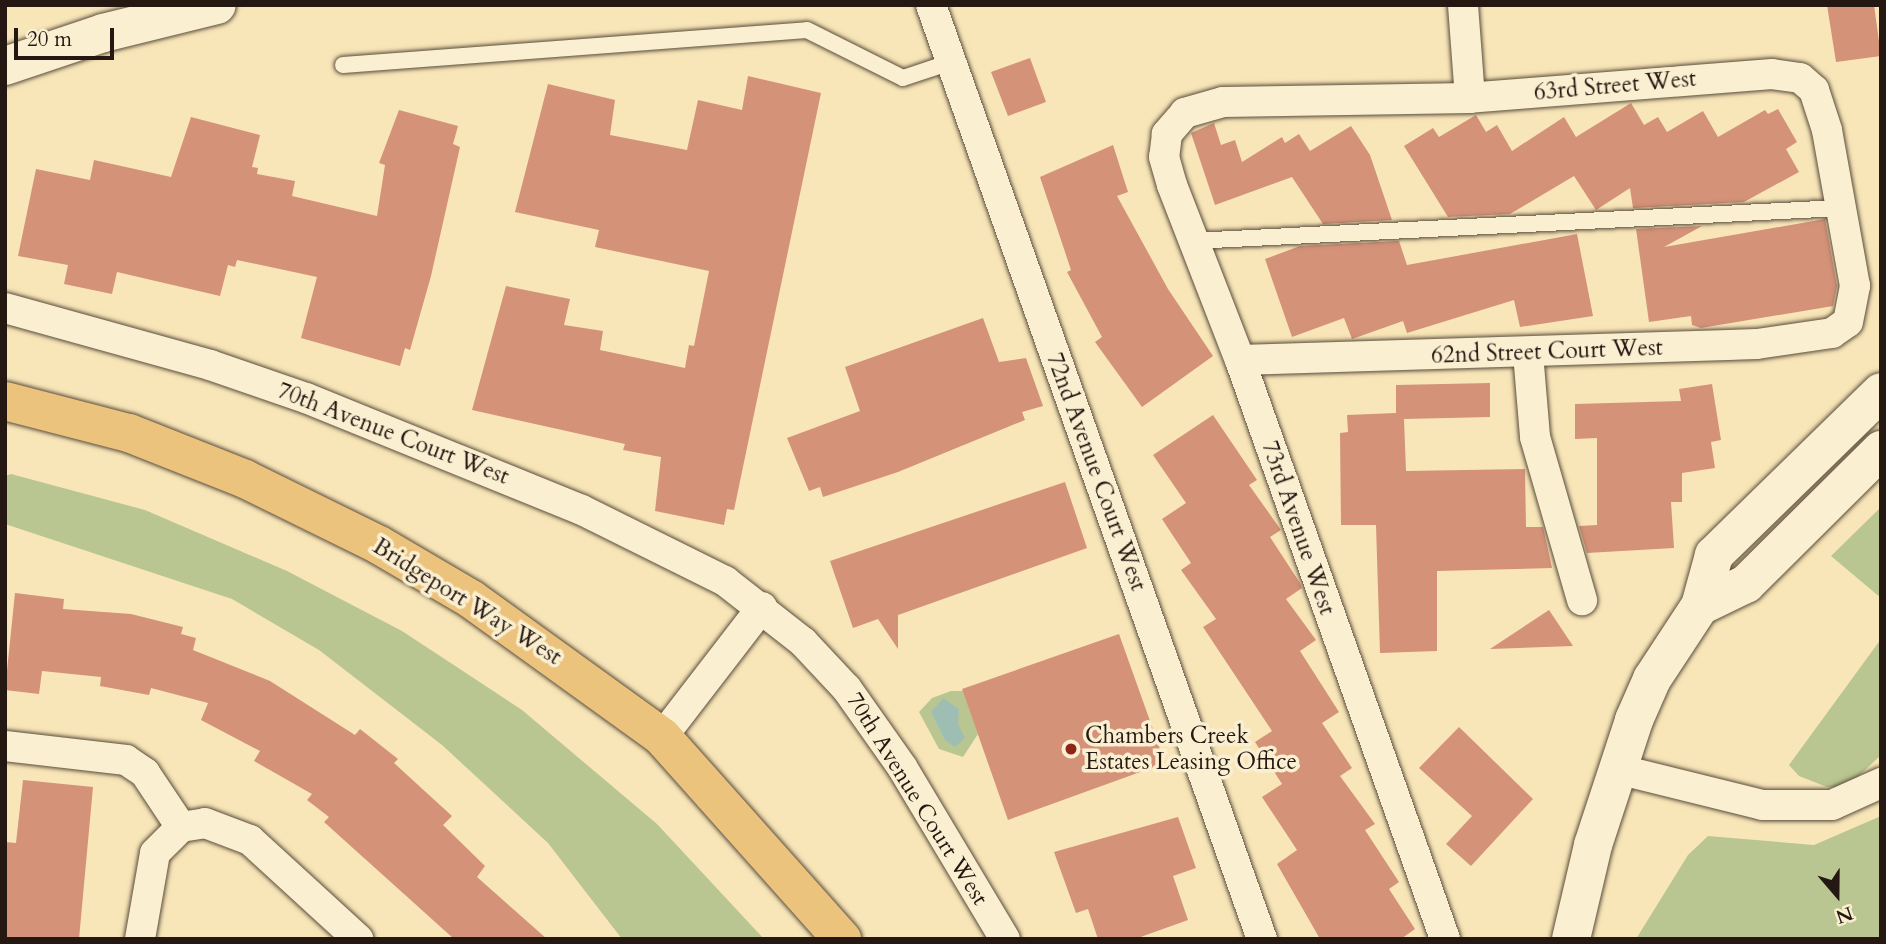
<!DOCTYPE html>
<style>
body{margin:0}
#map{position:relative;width:1886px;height:944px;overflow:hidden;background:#f8e6b8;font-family:Cardo,serif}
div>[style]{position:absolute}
.green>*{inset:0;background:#bac691}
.water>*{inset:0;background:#9ebeb4}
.building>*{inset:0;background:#d49278}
.roads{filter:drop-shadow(0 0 2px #5a4c3c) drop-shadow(0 0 2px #5a4c3c)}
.service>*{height:16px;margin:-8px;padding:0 8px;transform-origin:8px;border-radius:8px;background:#faefd1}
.minor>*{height:30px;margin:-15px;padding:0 15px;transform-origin:15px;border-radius:15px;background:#faefd1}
.tertiary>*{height:38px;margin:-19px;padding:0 19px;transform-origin:19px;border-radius:19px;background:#faefd1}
.primary>*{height:38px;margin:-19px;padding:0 19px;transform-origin:19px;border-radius:19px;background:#ecc37c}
.dots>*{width:19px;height:19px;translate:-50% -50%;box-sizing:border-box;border:4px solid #faefd1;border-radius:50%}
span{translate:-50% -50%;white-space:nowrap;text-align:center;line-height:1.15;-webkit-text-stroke:7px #faefd1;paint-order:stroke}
.street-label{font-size:23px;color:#251813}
.poi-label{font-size:23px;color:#251813}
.left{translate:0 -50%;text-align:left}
.frame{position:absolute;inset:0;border:7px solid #251813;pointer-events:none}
.north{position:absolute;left:1802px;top:860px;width:70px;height:70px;-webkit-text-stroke:5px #faefd1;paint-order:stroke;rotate:160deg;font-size:19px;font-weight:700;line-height:28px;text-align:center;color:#251813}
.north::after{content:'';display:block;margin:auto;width:24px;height:32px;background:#251813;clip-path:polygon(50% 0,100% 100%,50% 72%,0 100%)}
.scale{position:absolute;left:14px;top:28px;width:100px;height:32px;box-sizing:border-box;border:4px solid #251813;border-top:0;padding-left:9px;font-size:21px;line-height:24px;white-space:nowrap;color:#251813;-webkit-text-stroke:5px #faefd1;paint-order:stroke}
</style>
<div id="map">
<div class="green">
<div style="clip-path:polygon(11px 474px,145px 510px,287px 571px,402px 631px,522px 710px,657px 824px,764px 939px,622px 939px,548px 843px,442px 745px,319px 650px,232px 599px,5px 524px,5px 476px)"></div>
<div style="clip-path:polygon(1881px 507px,1881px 598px,1831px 556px)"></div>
<div style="clip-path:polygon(1881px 639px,1881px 755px,1847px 787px,1827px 787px,1799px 776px,1789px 765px)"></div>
<div style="clip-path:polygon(951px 691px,963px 691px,978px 734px,963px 757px,939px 749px,919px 712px,932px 698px)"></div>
<div style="clip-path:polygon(1881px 816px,1881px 939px,1636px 939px,1688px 855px,1708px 836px,1814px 845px)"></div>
</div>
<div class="water">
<div style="clip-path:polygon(943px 698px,959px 709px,958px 724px,965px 738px,955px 747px,945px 740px,931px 712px)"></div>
</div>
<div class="building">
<div style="clip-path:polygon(1827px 5px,1874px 5px,1881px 56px,1836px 62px)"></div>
<div style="clip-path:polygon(1030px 58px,1046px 102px,1008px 116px,991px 72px)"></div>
<div style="clip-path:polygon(748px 76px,821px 93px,734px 510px,727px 509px,724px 525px,655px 511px,661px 457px,623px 450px,625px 444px,472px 410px,506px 286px,570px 299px,564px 325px,603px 331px,600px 350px,685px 368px,689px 345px,694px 346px,709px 271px,595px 247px,599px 230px,515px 212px,548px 84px,615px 100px,610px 135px,687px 150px,698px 100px,742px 110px)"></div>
<div style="clip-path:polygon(1631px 103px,1644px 125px,1658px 117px,1667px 132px,1703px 111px,1718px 137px,1765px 110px,1768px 114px,1778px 109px,1797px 142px,1786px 149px,1799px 172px,1744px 202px,1633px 208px,1630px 188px,1596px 210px,1574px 176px,1510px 214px,1448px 217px,1404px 146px,1433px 128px,1439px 137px,1476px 115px,1486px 132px,1497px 125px,1512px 151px,1564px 117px,1576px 137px)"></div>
<div style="clip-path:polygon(399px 110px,458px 126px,453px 144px,460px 147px,431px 276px,410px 350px,405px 348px,400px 366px,301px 338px,317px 277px,237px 260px,235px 267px,228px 265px,220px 296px,117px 272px,112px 294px,64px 284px,68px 265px,18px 256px,36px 169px,90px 180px,94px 160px,171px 177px,191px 117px,260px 135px,252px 167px,258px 168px,257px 174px,295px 181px,292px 196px,377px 216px,385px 165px,379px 163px)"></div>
<div style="clip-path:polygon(1214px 123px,1221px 145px,1235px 140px,1242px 162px,1282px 137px,1285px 143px,1299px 134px,1310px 151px,1351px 126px,1370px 155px,1392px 220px,1323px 224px,1292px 177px,1215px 205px,1191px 133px)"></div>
<div style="clip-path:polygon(1113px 145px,1128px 192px,1117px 196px,1168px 289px,1213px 356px,1142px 407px,1095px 342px,1102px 337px,1067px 272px,1071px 270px,1040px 177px)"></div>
<div style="clip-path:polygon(1825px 219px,1837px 286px,1833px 306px,1701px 328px,1692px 325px,1691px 316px,1649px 322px,1636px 229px,1702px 226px,1664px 247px)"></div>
<div style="clip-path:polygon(1577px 234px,1593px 316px,1520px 327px,1514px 300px,1407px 333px,1403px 321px,1352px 339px,1344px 318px,1292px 337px,1265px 259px,1300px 246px,1399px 241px,1407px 265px)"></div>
<div style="clip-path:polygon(983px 318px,999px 362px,1026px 358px,1043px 406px,1022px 412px,1025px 420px,898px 472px,823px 497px,820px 487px,809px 491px,787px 438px,860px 411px,845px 367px)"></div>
<div style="clip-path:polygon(1490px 383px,1490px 417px,1404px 419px,1406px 471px,1525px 469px,1526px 527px,1543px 527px,1552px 568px,1437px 571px,1437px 651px,1380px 653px,1376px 525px,1341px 525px,1340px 433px,1348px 432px,1347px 415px,1396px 413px,1396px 385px)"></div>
<div style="clip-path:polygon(1712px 384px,1721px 440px,1711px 442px,1715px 468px,1682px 473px,1682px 502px,1671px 502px,1674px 548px,1587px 553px,1579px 526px,1597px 525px,1597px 438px,1575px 439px,1575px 404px,1681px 401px,1679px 389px)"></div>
<div style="clip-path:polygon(1213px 415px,1257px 480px,1249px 485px,1281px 530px,1270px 537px,1300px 583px,1302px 588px,1286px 599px,1316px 640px,1300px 651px,1339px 712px,1322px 723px,1352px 768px,1340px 776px,1375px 824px,1365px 830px,1399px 882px,1389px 889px,1415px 929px,1401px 939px,1320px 939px,1277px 864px,1297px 850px,1262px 797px,1282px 784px,1255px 742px,1272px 731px,1203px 627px,1216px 619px,1181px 570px,1191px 563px,1162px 519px,1186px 503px,1153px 455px)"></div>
<div style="clip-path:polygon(1065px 482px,1087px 548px,898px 615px,898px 649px,878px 619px,853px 628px,830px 561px)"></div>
<div style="clip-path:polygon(15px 593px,64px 599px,63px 609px,131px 614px,183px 627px,181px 634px,196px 638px,193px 650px,270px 681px,355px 735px,360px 729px,398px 759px,394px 763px,452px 816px,443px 825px,485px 866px,477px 877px,547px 939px,454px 939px,324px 822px,329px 817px,307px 800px,312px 794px,254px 761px,260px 751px,201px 720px,208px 703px,151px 688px,149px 695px,100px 686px,101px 677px,42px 671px,39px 694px,5px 690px)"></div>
<div style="clip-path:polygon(1549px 610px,1573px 646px,1490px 649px)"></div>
<div style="clip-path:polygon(1119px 634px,1165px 763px,1008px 820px,962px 689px)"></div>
<div style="clip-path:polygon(1459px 727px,1533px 799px,1471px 866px,1446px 844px,1472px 816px,1419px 768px)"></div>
<div style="clip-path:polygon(23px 780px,93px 787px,79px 939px,5px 939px,5px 842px,16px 843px)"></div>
<div style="clip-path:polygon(1178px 817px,1196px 868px,1173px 876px,1188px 920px,1135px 939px,1098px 939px,1088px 909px,1076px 913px,1054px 852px)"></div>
</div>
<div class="roads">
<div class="service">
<div style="left:343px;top:65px;width:465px;rotate:-4.3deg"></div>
<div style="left:807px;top:30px;width:107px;rotate:26.6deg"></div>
<div style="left:903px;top:78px;width:51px;rotate:-18.4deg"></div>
<div style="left:1193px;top:241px;width:649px;rotate:-2.92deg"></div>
</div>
<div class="minor">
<div style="left:931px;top:5px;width:991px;rotate:70.49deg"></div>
<div style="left:1463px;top:5px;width:93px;rotate:85.7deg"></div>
<div style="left:5px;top:308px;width:213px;rotate:15.5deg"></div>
<div style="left:210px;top:365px;width:102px;rotate:19deg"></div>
<div style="left:306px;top:398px;width:298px;rotate:22.1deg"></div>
<div style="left:582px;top:510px;width:160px;rotate:26.4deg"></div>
<div style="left:725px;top:581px;width:99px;rotate:38deg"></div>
<div style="left:803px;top:642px;width:64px;rotate:46.9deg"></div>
<div style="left:847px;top:689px;width:95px;rotate:54.8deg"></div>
<div style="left:902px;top:767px;width:200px;rotate:59.1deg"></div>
<div style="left:1528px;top:353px;width:84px;rotate:85.2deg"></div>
<div style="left:1535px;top:437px;width:170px;rotate:73.9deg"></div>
<div style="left:1240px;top:360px;width:517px;rotate:-1.77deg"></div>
<div style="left:1757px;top:344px;width:76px;rotate:-8.3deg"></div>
<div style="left:1832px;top:333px;width:19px;rotate:-35deg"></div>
<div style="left:1848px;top:322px;width:37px;rotate:-79deg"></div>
<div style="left:1855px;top:286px;width:158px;rotate:-100.2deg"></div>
<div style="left:1827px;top:130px;width:42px;rotate:-108deg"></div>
<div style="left:1814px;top:90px;width:18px;rotate:-139deg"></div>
<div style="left:1800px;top:78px;width:28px;rotate:-172deg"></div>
<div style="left:1772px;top:74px;width:303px;rotate:175.5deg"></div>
<div style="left:1470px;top:98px;width:247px;rotate:179.1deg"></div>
<div style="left:1223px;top:102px;width:40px;rotate:164deg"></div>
<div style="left:1185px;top:113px;width:28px;rotate:131deg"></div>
<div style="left:1167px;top:134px;width:23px;rotate:97deg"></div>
<div style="left:1164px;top:157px;width:29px;rotate:74deg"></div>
<div style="left:1172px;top:185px;width:188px;rotate:68.8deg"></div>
<div style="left:1240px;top:360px;width:614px;rotate:70.5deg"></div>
<div style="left:662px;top:737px;width:164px;rotate:-52.4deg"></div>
<div style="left:5px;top:746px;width:122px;rotate:6.6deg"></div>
<div style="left:126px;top:760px;width:23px;rotate:34deg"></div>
<div style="left:145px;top:773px;width:65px;rotate:56.3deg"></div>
<div style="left:1617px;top:769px;width:149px;rotate:13.9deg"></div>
<div style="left:1762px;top:805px;width:70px"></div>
<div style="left:1832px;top:805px;width:54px;rotate:-24.2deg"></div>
<div style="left:140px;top:939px;width:87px;rotate:-80.1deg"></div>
<div style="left:155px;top:853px;width:37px;rotate:-45deg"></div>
<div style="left:181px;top:827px;width:24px;rotate:-9deg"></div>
<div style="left:205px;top:823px;width:48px;rotate:20.7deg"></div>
<div style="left:250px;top:840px;width:147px;rotate:42.5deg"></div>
</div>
<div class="tertiary">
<div style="left:5px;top:66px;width:103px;rotate:-18.6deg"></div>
<div style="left:103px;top:33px;width:117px;rotate:-13.8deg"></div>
<div style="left:1700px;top:606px;width:51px;rotate:-25.6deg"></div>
<div style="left:1746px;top:584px;width:190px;rotate:-44.8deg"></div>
<div style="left:1571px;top:939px;width:97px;rotate:-76.8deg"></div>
<div style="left:1593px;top:845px;width:132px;rotate:-71.8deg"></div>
<div style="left:1634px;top:720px;width:45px;rotate:-66.3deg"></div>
<div style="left:1652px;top:679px;width:87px;rotate:-56.7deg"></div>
<div style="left:1700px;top:606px;width:53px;rotate:-74.6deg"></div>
<div style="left:1714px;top:555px;width:233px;rotate:-44.3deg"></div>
</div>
<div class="primary">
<div style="left:5px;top:401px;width:128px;rotate:14.5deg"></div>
<div style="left:129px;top:433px;width:125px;rotate:21.6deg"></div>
<div style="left:245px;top:479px;width:149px;rotate:26.2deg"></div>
<div style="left:379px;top:545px;width:107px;rotate:30.4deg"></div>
<div style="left:471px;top:599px;width:236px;rotate:35.8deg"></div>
<div style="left:662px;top:737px;width:271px;rotate:48.3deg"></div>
</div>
</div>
<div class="dots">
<div style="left:1071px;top:749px;background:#8f2418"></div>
</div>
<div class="street-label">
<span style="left:1615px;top:86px;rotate:-5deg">63rd Street West</span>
<span style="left:1547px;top:352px;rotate:-2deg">62nd Street Court West</span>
<span style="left:393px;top:434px;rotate:21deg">70th Avenue Court West</span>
<span style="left:1096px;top:472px;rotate:70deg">72nd Avenue Court West</span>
<span style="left:1298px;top:528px;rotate:71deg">73rd Avenue West</span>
<span style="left:467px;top:602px;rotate:32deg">Bridgeport Way West</span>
<span style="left:917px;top:799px;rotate:58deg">70th Avenue Court West</span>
</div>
<div class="poi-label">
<span class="left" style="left:1085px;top:749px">Chambers Creek<br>Estates Leasing Office</span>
</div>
<div class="frame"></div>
<div class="north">N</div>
<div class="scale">20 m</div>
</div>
